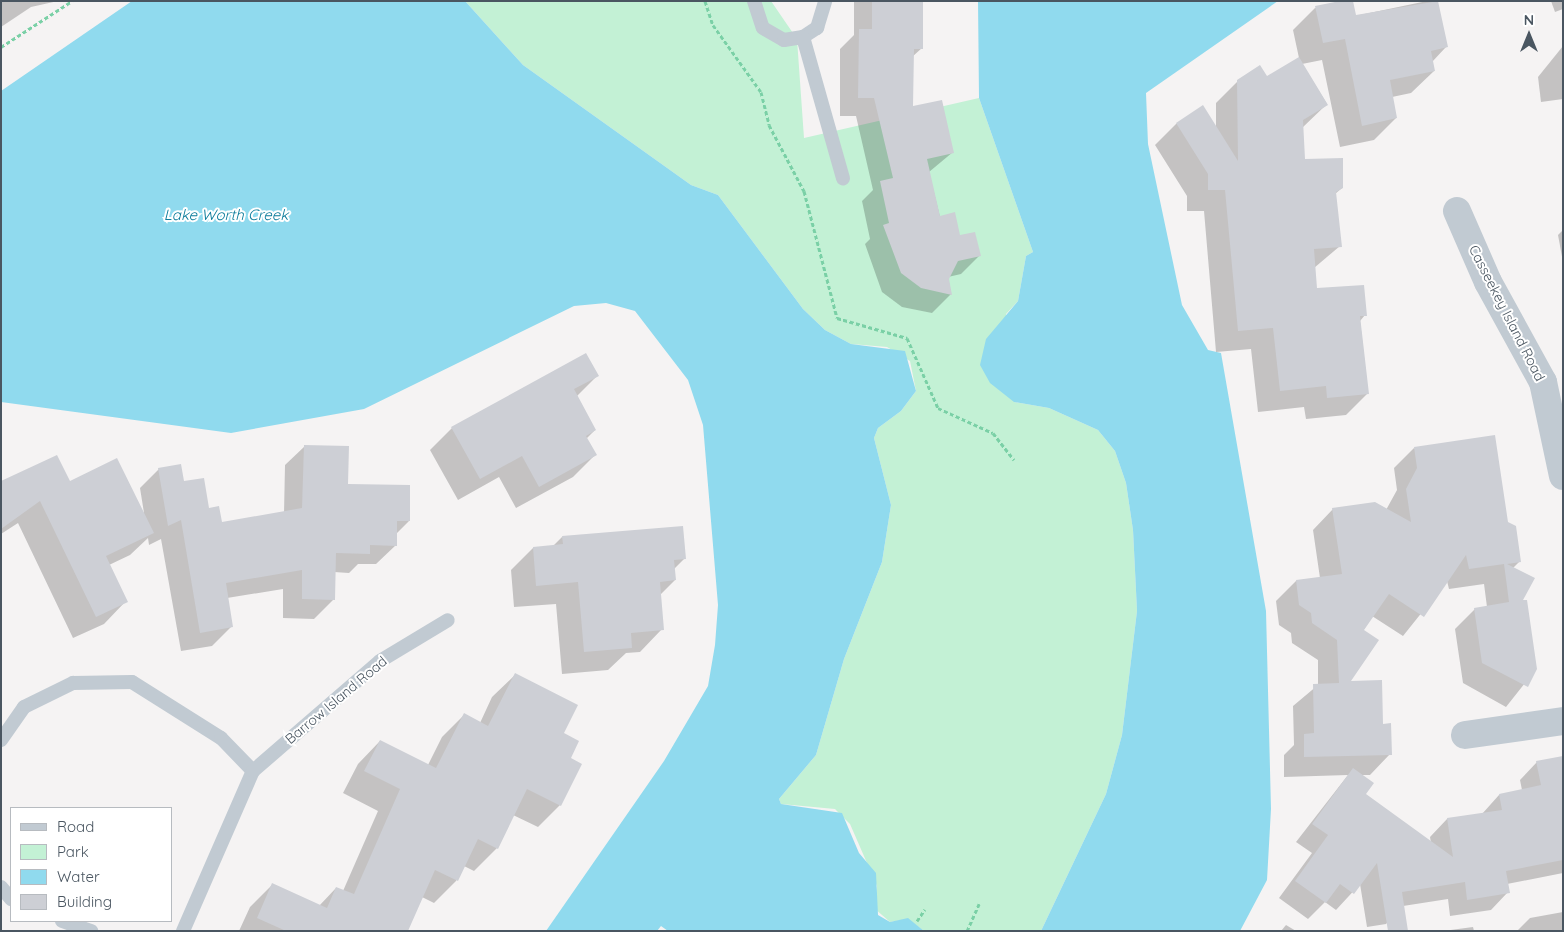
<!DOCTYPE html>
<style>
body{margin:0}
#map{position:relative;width:1564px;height:932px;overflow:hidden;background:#f5f3f3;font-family:Quicksand,sans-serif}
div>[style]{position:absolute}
.green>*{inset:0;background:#c3f1d5}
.water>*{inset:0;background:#90daee}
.shadow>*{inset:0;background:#0003}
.building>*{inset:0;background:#cdcfd5}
.path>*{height:3px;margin-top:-1.5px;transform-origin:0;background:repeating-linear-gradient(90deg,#7ad0a6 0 4px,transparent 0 6.5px)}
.lane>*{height:14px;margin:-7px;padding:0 7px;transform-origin:7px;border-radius:7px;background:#c1cad2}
.street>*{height:28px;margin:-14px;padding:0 14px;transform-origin:14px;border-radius:14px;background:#c1cad2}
span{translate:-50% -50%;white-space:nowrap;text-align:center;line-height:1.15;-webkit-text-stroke:4px #fff;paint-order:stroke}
.street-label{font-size:14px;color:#4a5661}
.water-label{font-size:15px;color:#0c7c9b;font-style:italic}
.frame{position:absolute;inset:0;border:2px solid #4a5661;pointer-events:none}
.legend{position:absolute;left:10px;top:807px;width:162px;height:115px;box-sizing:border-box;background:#fff;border:1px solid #b7bbc0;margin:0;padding:6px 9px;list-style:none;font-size:15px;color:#4a5661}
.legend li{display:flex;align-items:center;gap:10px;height:25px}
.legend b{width:25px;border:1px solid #b7bbc0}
.north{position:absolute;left:1504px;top:10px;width:50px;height:50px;-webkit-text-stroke:4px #fff;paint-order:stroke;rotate:0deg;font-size:14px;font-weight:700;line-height:20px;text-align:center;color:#4a5661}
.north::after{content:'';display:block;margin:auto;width:18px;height:22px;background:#4a5661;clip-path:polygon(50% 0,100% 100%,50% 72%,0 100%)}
</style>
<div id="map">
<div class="green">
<div style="clip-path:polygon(465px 1px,771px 1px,797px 39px,804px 138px,979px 98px,1033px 252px,1026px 256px,1018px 301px,1006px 314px,1014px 402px,1049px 408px,1098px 430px,1115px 451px,1126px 483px,1133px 530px,1137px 611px,1122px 735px,1106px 794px,1041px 931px,924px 931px,908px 919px,890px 922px,874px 908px,877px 886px,850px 824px,835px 809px,781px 804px,779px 799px,816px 755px,844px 659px,882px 562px,891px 505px,874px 438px,878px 428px,901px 411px,916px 391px,910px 361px,887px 347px,851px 344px,825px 330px,803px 309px,718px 195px,691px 185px,523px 65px)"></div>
</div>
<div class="water">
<div style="clip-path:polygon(132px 1px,465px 1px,523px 65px,691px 185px,718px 195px,803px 309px,825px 330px,851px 344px,905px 351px,916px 391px,901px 411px,878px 428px,874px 438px,891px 505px,882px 562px,844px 659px,816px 755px,779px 799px,781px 804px,842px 813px,859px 853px,876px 873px,878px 915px,890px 922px,908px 918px,924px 931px,668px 931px,661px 926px,657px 931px,546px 931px,664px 761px,708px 686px,715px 645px,718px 605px,703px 425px,688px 380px,635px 311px,606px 303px,574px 306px,364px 409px,231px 433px,1px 402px,1px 91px)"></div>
<div style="clip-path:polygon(978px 1px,1278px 1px,1146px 93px,1148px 144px,1182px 305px,1208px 350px,1221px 353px,1266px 611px,1271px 809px,1267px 880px,1240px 931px,1041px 931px,1106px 794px,1122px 735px,1137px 611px,1133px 530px,1126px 483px,1115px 451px,1098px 430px,1049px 408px,1014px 402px,990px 383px,980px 365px,986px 339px,1018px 301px,1026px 256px,1033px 252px,979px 98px)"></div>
</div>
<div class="shadow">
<div style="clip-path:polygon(1px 1px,58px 1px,31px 7px,1px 27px)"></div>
<div style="clip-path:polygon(854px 1px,922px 1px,922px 48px,912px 57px,912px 108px,953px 152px,929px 172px,940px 217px,980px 255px,961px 274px,948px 277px,951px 294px,932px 313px,902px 307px,882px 292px,865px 244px,870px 239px,862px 201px,873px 190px,856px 116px,840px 116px,840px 49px,854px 35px)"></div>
<div style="clip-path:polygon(1427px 1px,1437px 1px,1446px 47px,1432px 62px,1434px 71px,1411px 93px,1392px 97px,1396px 118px,1374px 140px,1340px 147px,1322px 60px,1302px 64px,1327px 104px,1302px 128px,1303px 161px,1342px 188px,1335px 194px,1340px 246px,1314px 268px,1316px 290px,1365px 315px,1360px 321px,1368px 393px,1346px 415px,1306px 419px,1304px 407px,1258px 412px,1251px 349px,1216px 352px,1204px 211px,1187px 211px,1187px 196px,1155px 145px,1176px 124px,1203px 107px,1216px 128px,1216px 103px,1238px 81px,1266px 78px,1299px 58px,1293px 30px,1315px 8px,1355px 16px)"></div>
<div style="clip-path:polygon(1551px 1px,1563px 1px,1563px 9px,1555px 12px)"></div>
<div style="clip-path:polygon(1563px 46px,1563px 99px,1541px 102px,1538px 77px)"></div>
<div style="clip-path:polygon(1563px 230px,1563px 262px,1558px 235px)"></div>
<div style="clip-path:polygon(597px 376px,577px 396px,595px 430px,586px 439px,595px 455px,573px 477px,516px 508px,499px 477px,458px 500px,430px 450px,452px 428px)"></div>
<div style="clip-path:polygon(305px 446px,347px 485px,409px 521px,396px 534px,396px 545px,376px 564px,358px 564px,349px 573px,334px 572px,334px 599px,314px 619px,283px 618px,283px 589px,227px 598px,232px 626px,212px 646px,181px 651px,161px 539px,149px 545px,148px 538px,130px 555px,109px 565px,126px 601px,104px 624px,73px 638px,18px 523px,1px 534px,1px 483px,69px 482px,144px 513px,140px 488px,159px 469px,183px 483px,221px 524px,284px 513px,285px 465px)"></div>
<div style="clip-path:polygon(1414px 448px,1507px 523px,1520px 561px,1513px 568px,1536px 669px,1506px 707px,1463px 683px,1455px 629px,1475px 609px,1487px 607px,1484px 584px,1449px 589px,1447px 581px,1403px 636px,1372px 616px,1363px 631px,1349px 682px,1382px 725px,1390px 754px,1370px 775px,1360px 775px,1364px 794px,1431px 843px,1430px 837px,1447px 819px,1482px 814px,1499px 795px,1522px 790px,1520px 780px,1537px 762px,1563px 757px,1563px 873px,1507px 884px,1508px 892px,1491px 910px,1450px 916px,1448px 899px,1403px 906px,1386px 924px,1367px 927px,1360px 884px,1336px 910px,1325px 902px,1308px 919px,1279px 898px,1312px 853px,1296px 842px,1348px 775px,1284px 777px,1284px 755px,1294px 745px,1293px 706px,1318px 685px,1318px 660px,1292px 643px,1291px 633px,1279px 625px,1276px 601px,1296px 581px,1320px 578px,1313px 530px,1333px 509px,1386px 510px,1397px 490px,1394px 468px)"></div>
<div style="clip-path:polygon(562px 537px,685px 558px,674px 569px,675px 580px,660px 595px,662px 629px,640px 652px,626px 653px,608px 670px,562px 674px,556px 604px,514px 607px,511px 570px,533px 548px,553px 546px)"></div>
<div style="clip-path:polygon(515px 675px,563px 734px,569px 758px,560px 805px,538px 827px,513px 815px,497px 848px,474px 871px,464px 866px,456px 881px,434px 903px,422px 897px,407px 931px,239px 931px,250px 907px,272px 885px,319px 906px,336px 888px,343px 891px,378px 811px,343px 793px,358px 764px,380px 741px,428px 765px,442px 737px,464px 715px,480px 723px,492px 697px)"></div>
<div style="clip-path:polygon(1563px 912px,1563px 931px,1517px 931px,1530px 918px)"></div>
<div style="clip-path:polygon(1286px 925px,1296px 931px,1281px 931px)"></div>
<div style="clip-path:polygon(1473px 927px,1474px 931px,1443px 931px)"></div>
</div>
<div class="building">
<div style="clip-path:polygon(872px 1px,923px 1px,923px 49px,914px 49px,913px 106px,942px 100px,954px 153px,927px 159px,940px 216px,955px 212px,960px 235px,975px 232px,981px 256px,958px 261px,949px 279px,952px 295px,921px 288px,901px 273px,883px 225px,889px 223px,880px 181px,893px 178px,874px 98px,858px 98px,859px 29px,872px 29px)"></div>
<div style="clip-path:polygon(1340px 1px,1353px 1px,1356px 15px,1438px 1px,1448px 47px,1431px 51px,1435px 71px,1390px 80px,1397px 118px,1362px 126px,1345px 39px,1323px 43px,1315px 6px)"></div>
<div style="clip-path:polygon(1299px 57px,1328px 105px,1303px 120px,1305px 159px,1343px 158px,1343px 188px,1336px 192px,1342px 247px,1314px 249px,1317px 288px,1364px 285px,1367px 316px,1360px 316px,1369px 394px,1327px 398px,1326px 386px,1280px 391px,1273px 328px,1238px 331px,1225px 190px,1208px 190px,1208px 174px,1176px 123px,1203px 105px,1238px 161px,1237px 80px,1260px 65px,1267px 76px)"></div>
<div style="clip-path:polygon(586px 353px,599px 376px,574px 389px,596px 430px,586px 436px,597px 455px,539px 487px,522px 456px,480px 479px,451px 427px)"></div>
<div style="clip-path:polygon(1495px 435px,1508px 522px,1516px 526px,1521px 562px,1507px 564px,1535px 578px,1523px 600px,1527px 600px,1537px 669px,1528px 687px,1482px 663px,1474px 608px,1509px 602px,1504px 564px,1469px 569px,1466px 555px,1424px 617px,1389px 594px,1364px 630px,1379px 640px,1351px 681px,1382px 680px,1383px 724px,1391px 723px,1392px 755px,1304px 757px,1304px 734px,1314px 733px,1313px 684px,1339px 683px,1337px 640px,1312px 623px,1311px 613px,1299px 605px,1296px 580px,1342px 574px,1332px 508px,1375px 502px,1411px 522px,1406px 489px,1417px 468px,1414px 447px)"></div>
<div style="clip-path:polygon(304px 445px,349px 446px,348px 484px,410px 485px,410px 521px,397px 521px,397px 546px,370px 545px,370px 554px,336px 553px,335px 600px,302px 599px,302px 570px,226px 583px,233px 627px,200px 633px,181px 520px,168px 526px,158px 468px,181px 464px,184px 481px,204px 478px,209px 508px,219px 506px,222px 522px,302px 508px)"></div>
<div style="clip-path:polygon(57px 455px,70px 481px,117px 458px,154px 533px,106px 556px,128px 602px,96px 617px,40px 501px,1px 529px,1px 481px)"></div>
<div style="clip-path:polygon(683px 526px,686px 559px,674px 560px,676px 580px,660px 582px,664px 630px,631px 633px,632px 648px,584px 652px,578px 582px,536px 586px,533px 547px,563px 544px,562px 536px)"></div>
<div style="clip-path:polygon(515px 673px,578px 705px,564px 733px,579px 741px,571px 758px,582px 764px,561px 806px,527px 789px,498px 849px,478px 839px,458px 881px,435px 870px,408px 931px,286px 931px,257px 918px,272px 883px,327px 908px,336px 887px,354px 894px,400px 789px,364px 771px,380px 740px,436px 768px,464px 713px,488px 726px)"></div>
<div style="clip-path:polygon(1563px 756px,1563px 860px,1506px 871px,1510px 893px,1467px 900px,1465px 882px,1402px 892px,1408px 931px,1388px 931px,1377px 863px,1354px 894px,1340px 884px,1326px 903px,1295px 881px,1328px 835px,1312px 824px,1353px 768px,1374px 783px,1366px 794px,1453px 857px,1447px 818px,1502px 810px,1499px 794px,1541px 785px,1536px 761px)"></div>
</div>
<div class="path">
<div style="left:705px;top:1px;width:25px;rotate:72deg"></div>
<div style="left:713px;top:25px;width:82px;rotate:54.4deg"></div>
<div style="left:761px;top:92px;width:34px;rotate:76deg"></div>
<div style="left:769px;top:125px;width:75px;rotate:62.1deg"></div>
<div style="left:804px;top:191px;width:131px;rotate:75.4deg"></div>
<div style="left:837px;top:318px;width:73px;rotate:15.9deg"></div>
<div style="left:907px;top:338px;width:77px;rotate:66.1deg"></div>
<div style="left:938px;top:408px;width:60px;rotate:24.4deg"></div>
<div style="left:993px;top:433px;width:34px;rotate:52deg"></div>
<div style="left:1px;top:47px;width:85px;rotate:-32.9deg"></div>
<div style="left:917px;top:921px;width:14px;rotate:-56deg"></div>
<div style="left:967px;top:931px;width:30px;rotate:-66deg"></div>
</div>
<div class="lane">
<div style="left:754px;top:1px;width:28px;rotate:72deg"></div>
<div style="left:763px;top:28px;width:24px;rotate:30deg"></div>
<div style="left:784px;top:40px;width:19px;rotate:-9deg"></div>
<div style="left:803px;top:37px;width:17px;rotate:-33deg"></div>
<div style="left:817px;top:28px;width:28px;rotate:-73deg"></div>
<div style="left:803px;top:37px;width:147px;rotate:74.2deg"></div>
<div style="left:1px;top:740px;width:40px;rotate:-55.1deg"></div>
<div style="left:24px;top:707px;width:55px;rotate:-26.1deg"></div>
<div style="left:73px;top:683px;width:59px;rotate:-1deg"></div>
<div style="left:132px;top:682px;width:105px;rotate:32.2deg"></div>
<div style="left:221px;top:738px;width:46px;rotate:45.9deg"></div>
<div style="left:1px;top:887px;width:16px;rotate:50deg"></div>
<div style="left:62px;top:921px;width:31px;rotate:19deg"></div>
<div style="left:183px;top:931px;width:175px;rotate:-66.4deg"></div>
<div style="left:253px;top:771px;width:168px;rotate:-40.9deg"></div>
<div style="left:380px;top:661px;width:79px;rotate:-31.1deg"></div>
</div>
<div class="street">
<div style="left:1457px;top:211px;width:77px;rotate:66.4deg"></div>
<div style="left:1488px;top:282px;width:114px;rotate:61.2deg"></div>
<div style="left:1543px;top:382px;width:96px;rotate:78deg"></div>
<div style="left:1465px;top:735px;width:99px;rotate:-8.1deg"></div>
</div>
<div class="street-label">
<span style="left:1507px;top:313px;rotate:63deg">Casseekey Island Road</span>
<span style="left:336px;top:700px;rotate:-40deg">Barrow Island Road</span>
</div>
<div class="water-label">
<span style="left:226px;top:215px">Lake Worth Creek</span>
</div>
<div class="frame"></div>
<ul class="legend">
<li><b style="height:6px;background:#c1cad2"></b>Road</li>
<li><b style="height:14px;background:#c3f1d5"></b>Park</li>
<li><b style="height:14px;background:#90daee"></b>Water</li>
<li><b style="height:14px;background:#cdcfd5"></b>Building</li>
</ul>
<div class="north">N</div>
</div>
